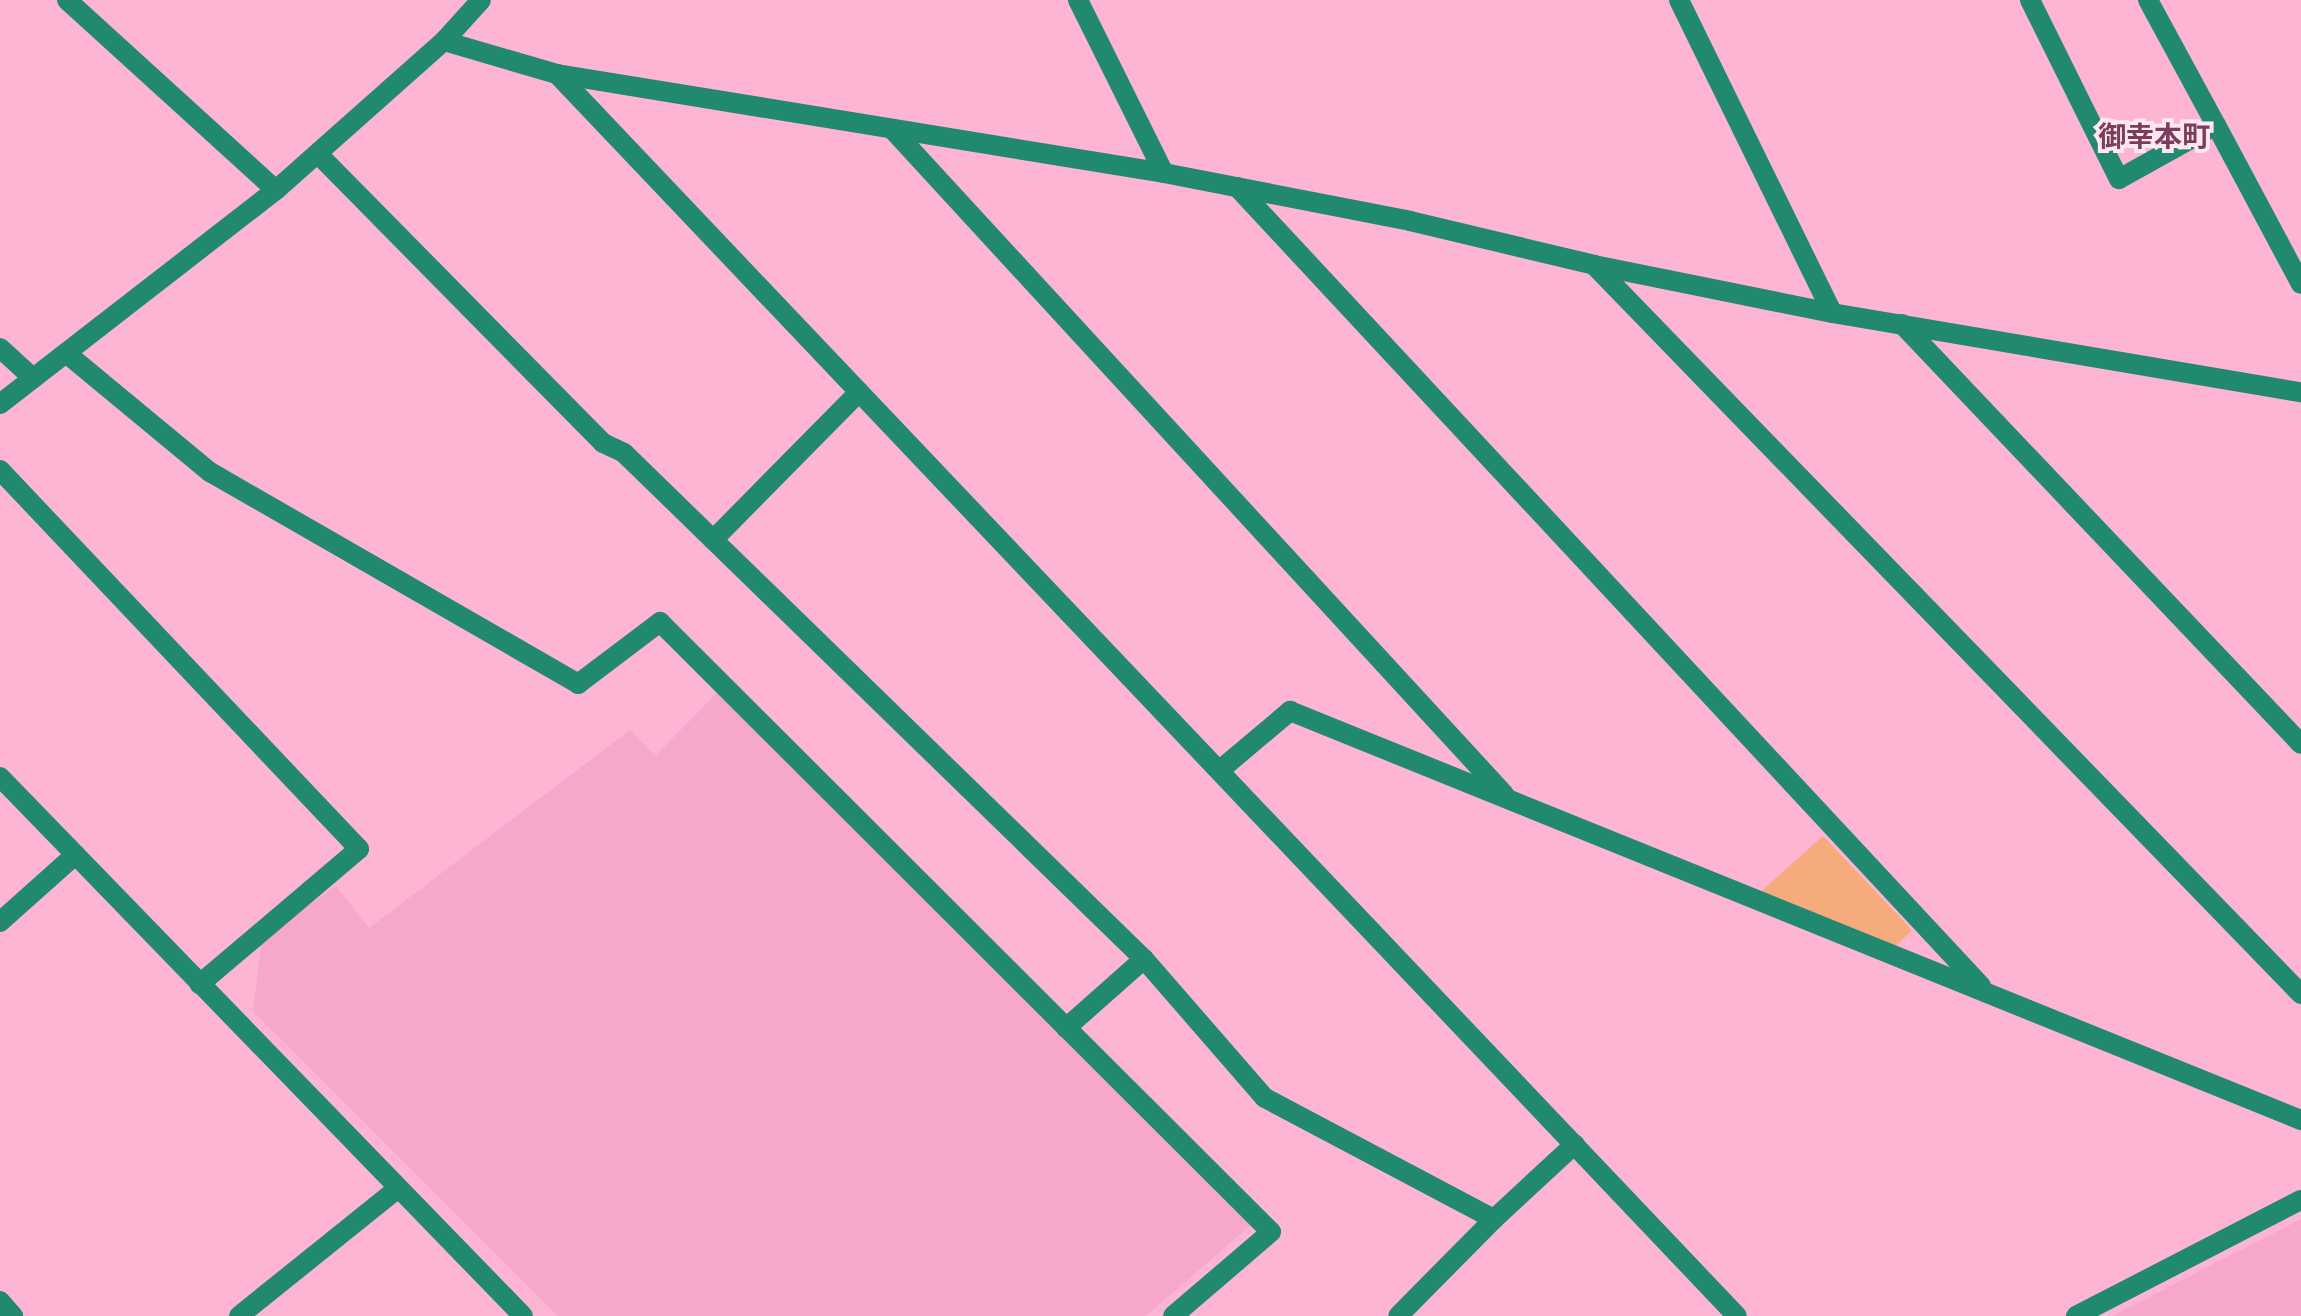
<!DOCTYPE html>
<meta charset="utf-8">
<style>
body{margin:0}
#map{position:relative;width:2301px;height:1316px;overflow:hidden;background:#feb5d4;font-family:"Asap Condensed","Noto Sans JP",sans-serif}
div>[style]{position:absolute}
.built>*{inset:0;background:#f6a7ca}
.green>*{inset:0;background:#f6ab7d}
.minor>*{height:20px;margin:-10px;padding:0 10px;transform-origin:10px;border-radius:10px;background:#20896f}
span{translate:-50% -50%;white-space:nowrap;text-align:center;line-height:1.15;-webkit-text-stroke:8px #fee7f0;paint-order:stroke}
.quarter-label{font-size:28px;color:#7a3d5a;font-weight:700}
</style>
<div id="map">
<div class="built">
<div style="clip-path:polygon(717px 693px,1252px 1224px,1146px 1316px,558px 1316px,253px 1011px,262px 938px,336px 886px,369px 928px,630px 730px,655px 756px)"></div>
<div style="clip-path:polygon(2301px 1219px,2301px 1316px,2112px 1316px)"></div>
</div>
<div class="green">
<div style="clip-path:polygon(1823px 836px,1912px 930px,1895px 947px,1758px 894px)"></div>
</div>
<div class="minor">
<div style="left:67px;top:0;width:282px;rotate:42.3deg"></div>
<div style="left:1078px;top:0;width:193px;rotate:63.6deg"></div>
<div style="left:1679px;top:0;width:348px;rotate:63.9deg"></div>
<div style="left:2030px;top:0;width:200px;rotate:63.6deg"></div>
<div style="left:2119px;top:179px;width:111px;rotate:-29.1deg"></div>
<div style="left:2216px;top:125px;width:180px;rotate:61.9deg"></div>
<div style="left:2148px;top:0;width:142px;rotate:61.5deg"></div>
<div style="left:444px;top:41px;width:118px;rotate:16.3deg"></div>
<div style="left:557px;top:74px;width:615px;rotate:9.26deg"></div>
<div style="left:1164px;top:173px;width:251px;rotate:11deg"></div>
<div style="left:1410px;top:221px;width:189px;rotate:13.4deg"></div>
<div style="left:1594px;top:265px;width:243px;rotate:11.4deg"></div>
<div style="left:1832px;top:313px;width:476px;rotate:9.6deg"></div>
<div style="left:557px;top:74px;width:1713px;rotate:46.47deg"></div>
<div style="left:892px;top:129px;width:904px;rotate:47.38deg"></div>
<div style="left:318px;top:154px;width:406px;rotate:45.4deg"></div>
<div style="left:603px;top:443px;width:23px;rotate:25deg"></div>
<div style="left:624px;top:453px;width:726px;rotate:44.22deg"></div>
<div style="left:1237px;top:187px;width:1092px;rotate:47.04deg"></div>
<div style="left:1594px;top:265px;width:1016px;rotate:45.88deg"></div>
<div style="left:1902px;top:324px;width:579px;rotate:46.47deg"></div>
<div style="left:0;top:348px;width:45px;rotate:42.3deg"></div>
<div style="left:66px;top:353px;width:187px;rotate:39.6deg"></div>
<div style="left:210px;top:472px;width:425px;rotate:29.9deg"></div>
<div style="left:578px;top:684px;width:103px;rotate:-37.1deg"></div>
<div style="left:660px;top:622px;width:863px;rotate:44.95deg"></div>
<div style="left:1271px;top:1232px;width:129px;rotate:139.4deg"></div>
<div style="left:0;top:404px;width:349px;rotate:-37.8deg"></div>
<div style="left:276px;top:190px;width:225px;rotate:-41.6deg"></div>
<div style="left:444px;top:41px;width:55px;rotate:-47.9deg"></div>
<div style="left:0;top:470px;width:522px;rotate:46.55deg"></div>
<div style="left:359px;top:849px;width:209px;rotate:139.7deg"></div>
<div style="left:713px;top:540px;width:208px;rotate:-45.4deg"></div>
<div style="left:1220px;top:770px;width:92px;rotate:-40.1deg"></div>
<div style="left:1290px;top:711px;width:1091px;rotate:22.03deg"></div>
<div style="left:0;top:777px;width:751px;rotate:45.86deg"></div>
<div style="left:0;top:922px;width:101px;rotate:-41.8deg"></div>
<div style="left:1066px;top:1028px;width:104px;rotate:-41.5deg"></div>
<div style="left:1144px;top:959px;width:184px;rotate:49deg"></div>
<div style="left:1265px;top:1098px;width:259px;rotate:27.9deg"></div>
<div style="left:1494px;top:1219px;width:136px;rotate:134.7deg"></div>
<div style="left:1494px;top:1219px;width:110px;rotate:-42.8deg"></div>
<div style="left:0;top:1301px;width:20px;rotate:49deg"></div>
<div style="left:239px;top:1316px;width:204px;rotate:-38.8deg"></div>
<div style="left:2076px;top:1316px;width:253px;rotate:-27.3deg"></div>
</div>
<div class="quarter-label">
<span style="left:2154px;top:136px">御幸本町</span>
</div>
</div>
